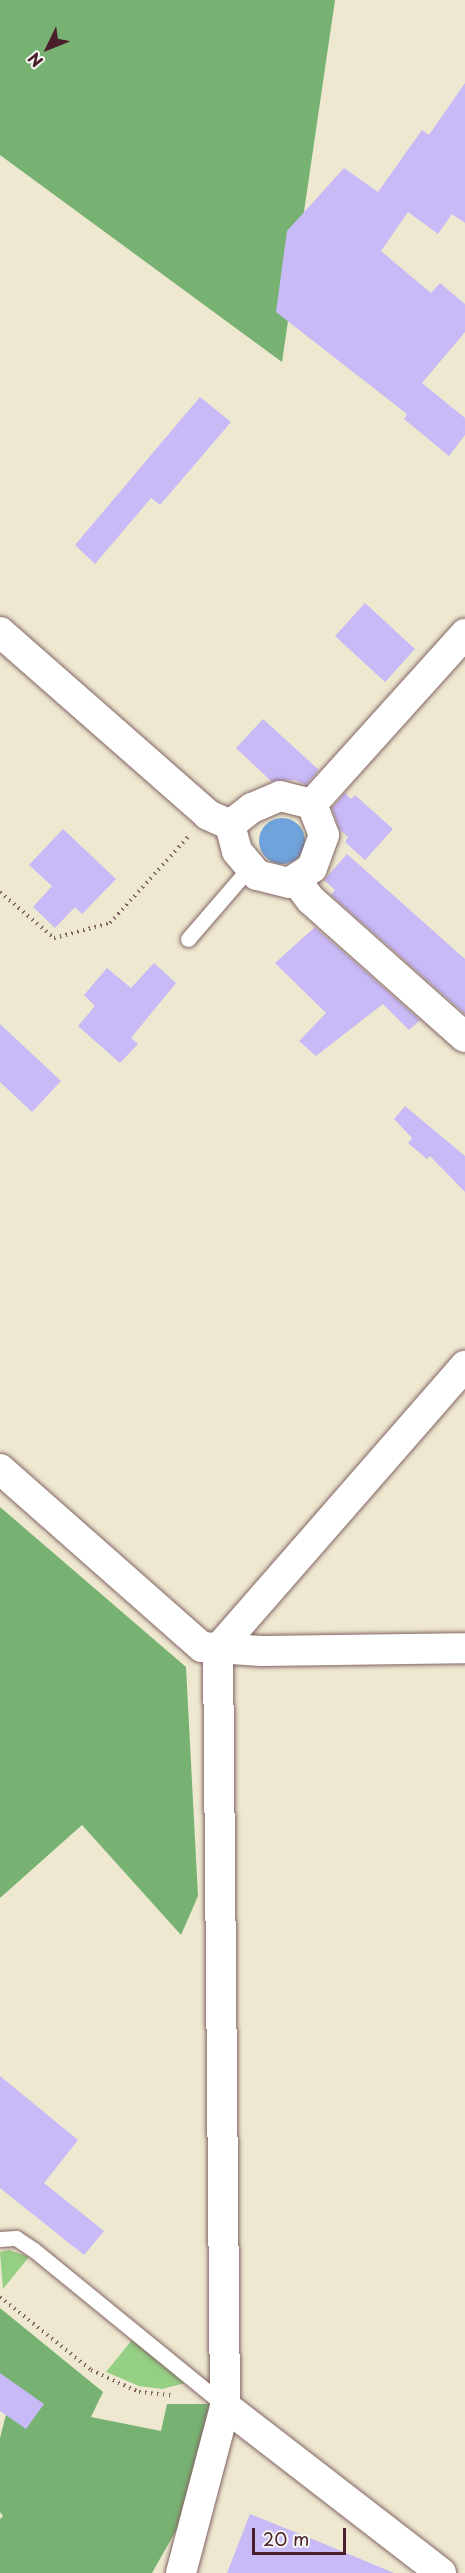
<!DOCTYPE html>
<style>
body{margin:0}
#map{position:relative;width:465px;height:2573px;overflow:hidden;background:#eee8d0;font-family:"Playpen Sans",sans-serif}
div>[style]{position:absolute}
.green>*{inset:0;background:#94cf84}
.forest>*{inset:0;background:#77b272}
.water>*{inset:0;background:#6fa3db}
.round{border-radius:50%}
.building>*{inset:0;background:#c8b9f7}
.path>*{height:4px;margin-top:-2px;transform-origin:0;background:repeating-linear-gradient(90deg,#836565 0 1.5px,transparent 0 6px)}
.roads{filter:drop-shadow(0 0 2px #836565) drop-shadow(0 0 2px #836565)}
.lane>*{height:15px;margin:-7.5px;padding:0 7.5px;transform-origin:7.5px;border-radius:7.5px;background:#fff}
.street>*{height:30px;margin:-15px;padding:0 15px;transform-origin:15px;border-radius:15px;background:#fff}
span{translate:-50% -50%;white-space:nowrap;text-align:center;line-height:1.15;-webkit-text-stroke:4.5px #f6f6f2;paint-order:stroke}
.north{position:absolute;left:18px;top:18px;width:60px;height:60px;-webkit-text-stroke:4px #f6f6f2;paint-order:stroke;rotate:227deg;font-size:16px;font-weight:700;line-height:24px;text-align:center;color:#4a1f2b}
.north::after{content:'';display:block;margin:auto;width:21px;height:27px;background:#4a1f2b;clip-path:polygon(50% 0,100% 100%,50% 72%,0 100%)}
.scale{position:absolute;left:252px;top:2528px;width:94px;height:27px;box-sizing:border-box;border:3px solid #4a1f2b;border-top:0;padding-left:8px;font-size:18px;line-height:21px;white-space:nowrap;color:#4a1f2b;-webkit-text-stroke:4px #f6f6f2;paint-order:stroke}
</style>
<div id="map">
<div class="green">
<div style="clip-path:polygon(9px 2250px,29px 2257px,3px 2289px,0 2252px)"></div>
<div style="clip-path:polygon(132px 2340px,185px 2383px,162px 2389px,139px 2386px,106px 2372px)"></div>
</div>
<div class="forest">
<div style="clip-path:polygon(0 0,335px 0,282px 362px,0 155px)"></div>
<div style="clip-path:polygon(0 1507px,186px 1667px,198px 1896px,181px 1935px,82px 1825px,0 1898px)"></div>
<div style="clip-path:polygon(0 2308px,103px 2392px,91px 2417px,161px 2431px,167px 2404px,211px 2404px,182px 2520px,152px 2573px,0 2573px,0 2519px,3px 2516px,0 2512px,0 2438px,10px 2399px,0 2377px)"></div>
</div>
<div class="water">
<div class="round" style="left:259px;top:818px;width:46px;height:46px"></div>
</div>
<div class="building">
<div style="clip-path:polygon(465px 83px,465px 223px,452px 214px,438px 234px,408px 212px,381px 251px,431px 293px,440px 283px,465px 304px,465px 332px,422px 383px,465px 418px,465px 435px,449px 456px,404px 419px,407px 414px,276px 312px,287px 231px,344px 168px,378px 192px,422px 130px,429px 135px)"></div>
<div style="clip-path:polygon(200px 397px,231px 422px,160px 505px,151px 498px,95px 564px,75px 545px)"></div>
<div style="clip-path:polygon(365px 603px,415px 649px,385px 682px,335px 636px)"></div>
<div style="clip-path:polygon(263px 719px,319px 770px,306px 785px,295px 780px,271px 781px,236px 748px)"></div>
<div style="clip-path:polygon(345px 793px,351px 799px,355px 795px,393px 829px,365px 860px,345px 842px,348px 837px,340px 830px,332px 808px)"></div>
<div style="clip-path:polygon(63px 829px,116px 879px,82px 914px,75px 907px,55px 928px,33px 907px,52px 886px,29px 865px)"></div>
<div style="clip-path:polygon(347px 854px,465px 959px,465px 1014px,331px 895px,335px 890px,324px 880px)"></div>
<div style="clip-path:polygon(315px 927px,420px 1020px,409px 1030px,383px 1004px,316px 1056px,299px 1041px,326px 1013px,275px 963px)"></div>
<div style="clip-path:polygon(154px 963px,176px 983px,131px 1038px,138px 1044px,120px 1063px,78px 1026px,95px 1006px,84px 995px,107px 968px,131px 988px)"></div>
<div style="clip-path:polygon(0 1024px,61px 1081px,32px 1112px,0 1082px)"></div>
<div style="clip-path:polygon(405px 1106px,465px 1156px,465px 1192px,430px 1156px,427px 1159px,408px 1143px,412px 1138px,394px 1119px)"></div>
<div style="clip-path:polygon(0 2076px,78px 2140px,44px 2183px,104px 2231px,84px 2255px,0 2188px)"></div>
<div style="clip-path:polygon(0 2373px,44px 2404px,26px 2429px,0 2411px)"></div>
<div style="clip-path:polygon(250px 2514px,322px 2543px,394px 2573px,227px 2573px)"></div>
</div>
<div class="path">
<div style="left:0;top:892px;width:71px;rotate:40.4deg"></div>
<div style="left:54px;top:938px;width:58px;rotate:-15deg"></div>
<div style="left:110px;top:923px;width:116px;rotate:-47.8deg"></div>
<div style="left:0;top:2297px;width:117px;rotate:38.7deg"></div>
<div style="left:91px;top:2370px;width:53px;rotate:24.6deg"></div>
<div style="left:139px;top:2392px;width:36px;rotate:6deg"></div>
</div>
<div class="roads">
<div class="lane">
<div style="left:188px;top:939px;width:95px;rotate:-49.3deg"></div>
<div style="left:0;top:2239px;width:16px;rotate:-4deg"></div>
<div style="left:16px;top:2238px;width:22px;rotate:34deg"></div>
<div style="left:34px;top:2250px;width:244px;rotate:39.2deg"></div>
</div>
<div class="street">
<div style="left:0;top:632px;width:277px;rotate:41.3deg"></div>
<div style="left:208px;top:815px;width:24px;rotate:24deg"></div>
<div style="left:280px;top:796px;width:33px;rotate:14deg"></div>
<div style="left:312px;top:804px;width:33px;rotate:69deg"></div>
<div style="left:324px;top:835px;width:35px;rotate:110deg"></div>
<div style="left:312px;top:868px;width:27px;rotate:147deg"></div>
<div style="left:289px;top:883px;width:33px;rotate:-166deg"></div>
<div style="left:257px;top:875px;width:31px;rotate:-130deg"></div>
<div style="left:237px;top:851px;width:27px;rotate:-105deg"></div>
<div style="left:230px;top:825px;width:28px;rotate:-38deg"></div>
<div style="left:252px;top:808px;width:30px;rotate:-23deg"></div>
<div style="left:312px;top:804px;width:229px;rotate:-48deg"></div>
<div style="left:295px;top:879px;width:26px;rotate:53deg"></div>
<div style="left:311px;top:900px;width:206px;rotate:41.7deg"></div>
<div style="left:0;top:1469px;width:269px;rotate:41.4deg"></div>
<div style="left:202px;top:1647px;width:59px;rotate:3.9deg"></div>
<div style="left:261px;top:1651px;width:204px;rotate:-0.8deg"></div>
<div style="left:225px;top:2406px;width:273px;rotate:37.7deg"></div>
<div style="left:181px;top:2573px;width:173px;rotate:-75.2deg"></div>
<div style="left:225px;top:2406px;width:757px;rotate:-90.53deg"></div>
<div style="left:218px;top:1649px;width:376px;rotate:-48.9deg"></div>
</div>
</div>
<div class="north">N</div>
<div class="scale">20 m</div>
</div>
